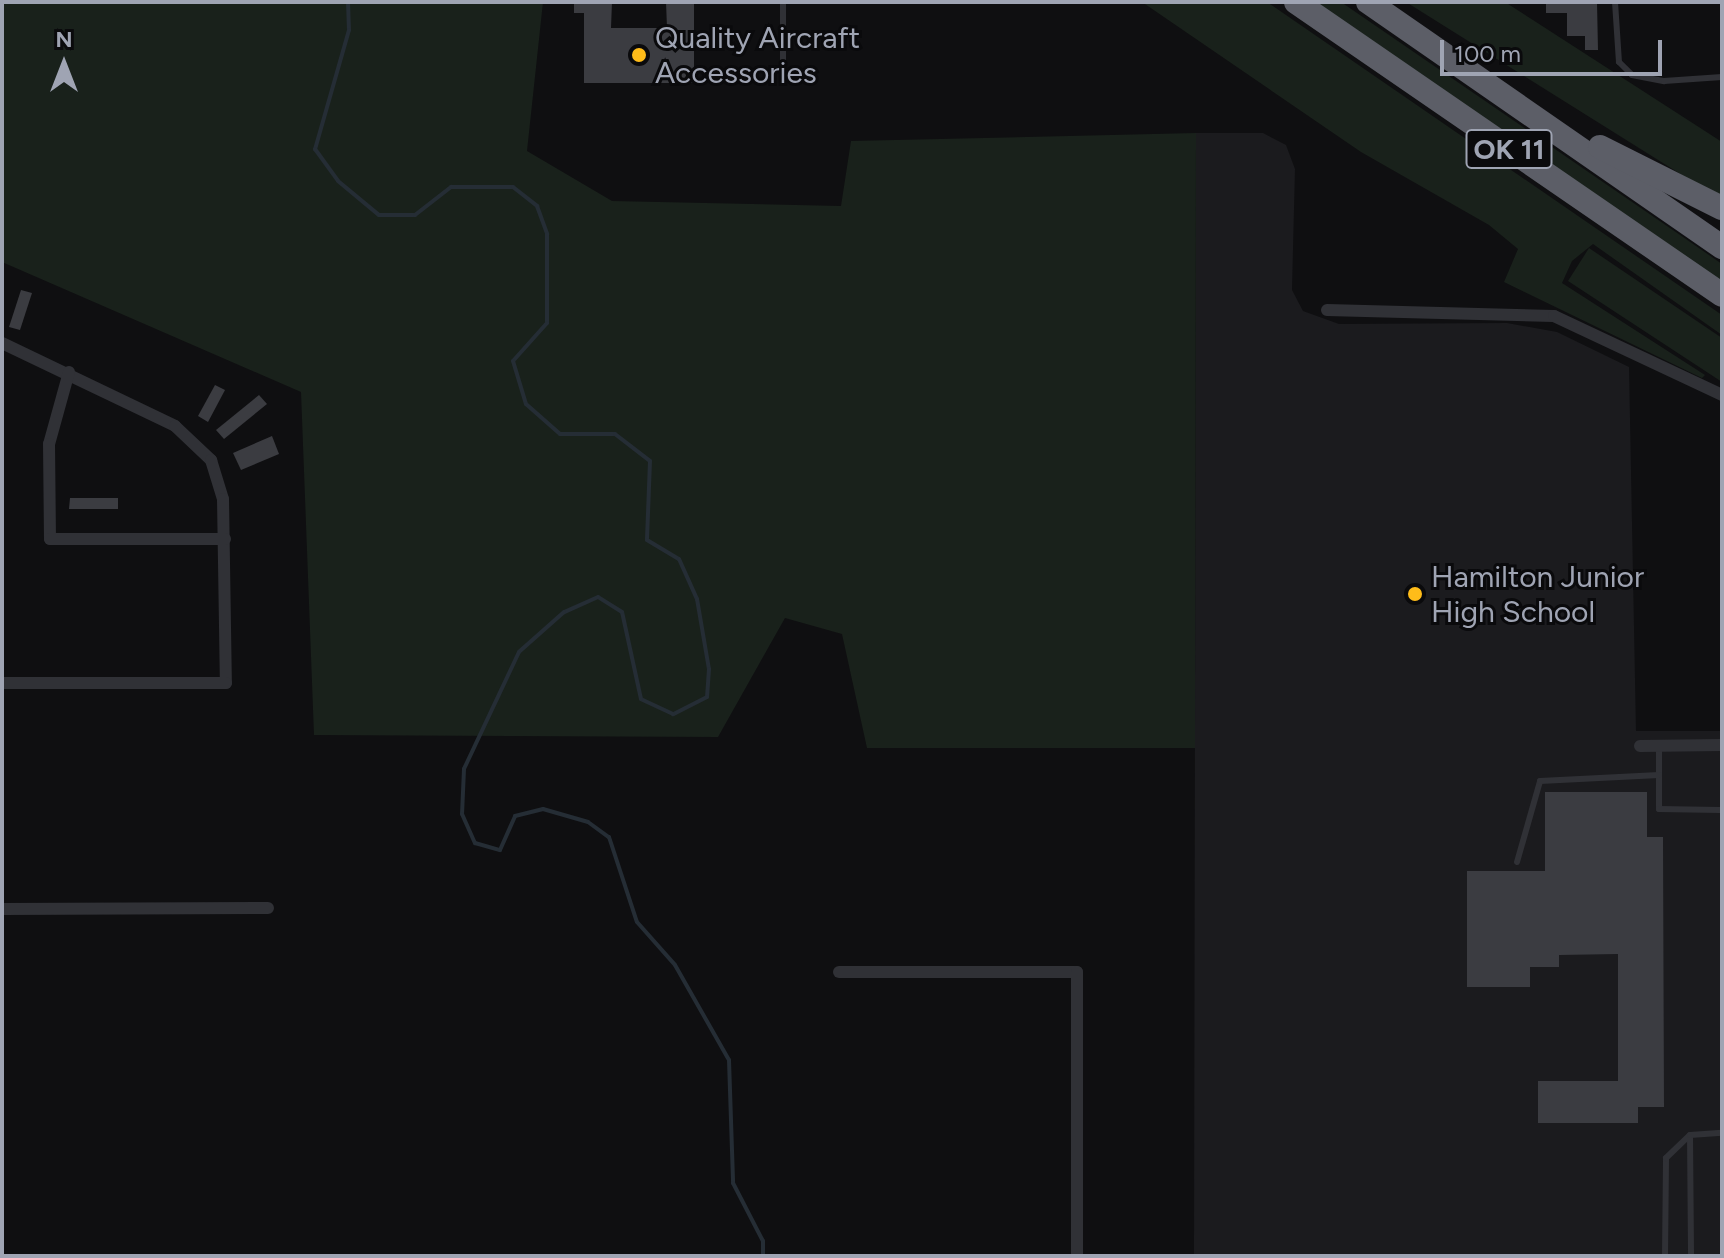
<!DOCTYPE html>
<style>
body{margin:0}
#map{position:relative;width:1724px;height:1258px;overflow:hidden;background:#0f0f11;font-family:Figtree,sans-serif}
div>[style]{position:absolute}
.built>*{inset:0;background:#1b1b1e}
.green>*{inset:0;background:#19211b}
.stream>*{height:4px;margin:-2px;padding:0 2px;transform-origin:2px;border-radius:2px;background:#252d35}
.building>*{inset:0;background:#3b3c41}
.lane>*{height:6px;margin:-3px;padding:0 3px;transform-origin:3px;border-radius:3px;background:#303136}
.street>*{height:12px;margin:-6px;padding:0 6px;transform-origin:6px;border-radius:6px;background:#303136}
.highway>*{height:24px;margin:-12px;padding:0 12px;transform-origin:12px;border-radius:12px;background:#5c5e67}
.dots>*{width:22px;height:22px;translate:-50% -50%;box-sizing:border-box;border:4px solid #0a0a0c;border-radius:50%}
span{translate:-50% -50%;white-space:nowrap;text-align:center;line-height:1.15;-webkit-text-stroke:6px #0a0a0c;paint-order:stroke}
.shield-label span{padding:2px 6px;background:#0a0a0c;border:2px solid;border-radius:6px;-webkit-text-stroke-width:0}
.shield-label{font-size:28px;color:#9fa4b3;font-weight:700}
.poi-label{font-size:30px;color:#9fa4b3}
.left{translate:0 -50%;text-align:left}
.frame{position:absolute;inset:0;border:4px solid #9fa4b3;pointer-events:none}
.north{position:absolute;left:24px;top:24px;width:80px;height:80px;-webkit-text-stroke:6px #0a0a0c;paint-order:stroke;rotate:0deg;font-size:22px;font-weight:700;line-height:32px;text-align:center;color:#9fa4b3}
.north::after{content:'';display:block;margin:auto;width:28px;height:36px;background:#9fa4b3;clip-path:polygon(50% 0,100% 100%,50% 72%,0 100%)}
.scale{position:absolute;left:1440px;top:40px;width:222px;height:36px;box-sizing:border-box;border:4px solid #9fa4b3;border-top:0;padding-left:10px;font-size:24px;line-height:28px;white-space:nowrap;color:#9fa4b3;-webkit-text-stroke:6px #0a0a0c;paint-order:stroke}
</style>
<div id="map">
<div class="built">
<div style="clip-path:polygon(1196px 133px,1263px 133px,1286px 145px,1295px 169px,1292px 290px,1303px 311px,1339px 324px,1507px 323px,1557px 332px,1629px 367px,1636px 731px,1722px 731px,1722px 1256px,1194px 1256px)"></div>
</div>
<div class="green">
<div style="clip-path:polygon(2px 2px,543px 2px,527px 151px,612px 201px,841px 206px,851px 141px,1196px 133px,1195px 748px,867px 748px,842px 634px,785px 618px,718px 737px,314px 735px,301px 392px,2px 262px)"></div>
<div style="clip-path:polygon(1142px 2px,1267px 2px,1722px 315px,1722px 335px,1593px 244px,1572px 261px,1562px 283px,1705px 375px,1702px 378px,1504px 282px,1518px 249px,1489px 225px,1361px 152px)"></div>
<div style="clip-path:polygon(1314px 2px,1341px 2px,1683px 237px,1722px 264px,1722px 284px)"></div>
<div style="clip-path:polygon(1406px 2px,1505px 2px,1722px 142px,1722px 200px)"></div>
<div style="clip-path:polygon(1589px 248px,1722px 338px,1722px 382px,1568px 281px)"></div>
</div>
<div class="stream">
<div style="left:348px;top:2px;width:28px;rotate:88deg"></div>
<div style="left:349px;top:30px;width:124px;rotate:105.9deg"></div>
<div style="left:315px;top:149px;width:39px;rotate:54deg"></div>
<div style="left:338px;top:181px;width:53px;rotate:39.7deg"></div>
<div style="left:379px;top:215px;width:36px"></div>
<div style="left:415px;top:215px;width:46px;rotate:-37.9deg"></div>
<div style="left:451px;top:187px;width:62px"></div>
<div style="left:513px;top:187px;width:31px;rotate:38deg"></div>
<div style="left:537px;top:206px;width:30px;rotate:70deg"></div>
<div style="left:547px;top:234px;width:89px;rotate:90deg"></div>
<div style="left:547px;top:323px;width:51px;rotate:131.8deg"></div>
<div style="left:513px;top:361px;width:45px;rotate:73.2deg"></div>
<div style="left:526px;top:404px;width:45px;rotate:41.4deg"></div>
<div style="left:560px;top:434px;width:55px"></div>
<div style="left:615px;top:434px;width:44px;rotate:37.6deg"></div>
<div style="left:650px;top:461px;width:79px;rotate:92.2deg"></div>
<div style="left:647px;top:540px;width:37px;rotate:31deg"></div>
<div style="left:679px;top:559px;width:44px;rotate:65.8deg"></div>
<div style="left:697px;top:599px;width:71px;rotate:80.3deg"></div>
<div style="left:709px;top:669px;width:28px;rotate:94deg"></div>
<div style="left:707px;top:697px;width:38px;rotate:153deg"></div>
<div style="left:673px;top:714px;width:35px;rotate:-155deg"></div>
<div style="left:641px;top:699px;width:89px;rotate:-102.3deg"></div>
<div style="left:622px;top:612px;width:28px;rotate:-148deg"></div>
<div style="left:598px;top:597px;width:37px;rotate:156deg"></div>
<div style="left:564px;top:612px;width:60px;rotate:138.4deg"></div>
<div style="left:519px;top:652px;width:129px;rotate:115.2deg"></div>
<div style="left:464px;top:769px;width:45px;rotate:92.5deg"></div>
<div style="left:462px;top:814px;width:32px;rotate:66deg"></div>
<div style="left:475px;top:843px;width:26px;rotate:16deg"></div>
<div style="left:500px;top:850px;width:37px;rotate:-66deg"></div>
<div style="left:515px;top:816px;width:29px;rotate:-14deg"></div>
<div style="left:543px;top:809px;width:47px;rotate:16.1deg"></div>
<div style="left:588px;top:822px;width:26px;rotate:36deg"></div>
<div style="left:609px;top:837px;width:89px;rotate:71.8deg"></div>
<div style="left:637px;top:922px;width:57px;rotate:48.5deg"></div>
<div style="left:675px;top:965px;width:109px;rotate:60.4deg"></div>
<div style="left:729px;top:1060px;width:123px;rotate:88.1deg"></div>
<div style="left:733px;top:1183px;width:65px;rotate:62.7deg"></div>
<div style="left:763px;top:1241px;width:15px;rotate:90deg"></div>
</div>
<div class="building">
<div style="clip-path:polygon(574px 2px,612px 2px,611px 28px,667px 28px,666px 2px,694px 2px,694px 83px,584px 83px,584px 13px,574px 13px)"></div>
<div style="clip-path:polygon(1546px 2px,1597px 2px,1598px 50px,1585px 50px,1585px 36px,1567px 36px,1567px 13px,1546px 13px)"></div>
<div style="clip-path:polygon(21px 290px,32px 293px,20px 330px,9px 327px)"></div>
<div style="clip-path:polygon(215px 385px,225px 390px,208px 422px,198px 416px)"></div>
<div style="clip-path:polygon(259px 395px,267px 404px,224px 439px,216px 430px)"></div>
<div style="clip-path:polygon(272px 436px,279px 454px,241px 470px,233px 453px)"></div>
<div style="clip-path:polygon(70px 498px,118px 498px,118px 509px,69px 509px)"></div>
<div style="clip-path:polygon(1545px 792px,1647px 792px,1647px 837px,1663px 837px,1664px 1107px,1638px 1107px,1638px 1123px,1538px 1123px,1538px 1081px,1618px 1081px,1618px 954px,1559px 955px,1559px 967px,1530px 967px,1530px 987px,1467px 987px,1467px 871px,1545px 871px)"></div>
</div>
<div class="lane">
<div style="left:1615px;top:2px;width:60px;rotate:86.2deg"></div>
<div style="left:1619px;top:62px;width:18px;rotate:45deg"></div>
<div style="left:1632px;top:75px;width:33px;rotate:11deg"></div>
<div style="left:1664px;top:81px;width:58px;rotate:-3.9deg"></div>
<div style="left:783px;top:61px;width:59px;rotate:-90deg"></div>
<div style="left:1659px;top:746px;width:63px;rotate:90deg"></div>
<div style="left:1659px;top:809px;width:61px;rotate:0.9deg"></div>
<div style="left:1517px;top:862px;width:84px;rotate:-74.1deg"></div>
<div style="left:1540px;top:781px;width:119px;rotate:-2.9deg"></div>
<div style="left:1690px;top:1136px;width:120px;rotate:89.5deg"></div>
<div style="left:1665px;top:1256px;width:98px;rotate:-89.4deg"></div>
<div style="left:1666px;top:1158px;width:33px;rotate:-44deg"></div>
<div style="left:1690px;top:1135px;width:32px;rotate:-4deg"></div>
</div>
<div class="street">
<div style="left:1327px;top:310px;width:227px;rotate:1.5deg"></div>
<div style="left:1554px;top:316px;width:186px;rotate:25.2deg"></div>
<div style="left:2px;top:343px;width:192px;rotate:25.6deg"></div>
<div style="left:175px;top:426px;width:50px;rotate:43.4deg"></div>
<div style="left:211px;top:460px;width:41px;rotate:72.9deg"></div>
<div style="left:223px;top:499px;width:184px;rotate:89.1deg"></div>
<div style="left:226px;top:683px;width:224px;rotate:180deg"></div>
<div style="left:69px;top:372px;width:75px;rotate:105.5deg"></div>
<div style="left:49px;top:444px;width:95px;rotate:89.4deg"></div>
<div style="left:50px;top:539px;width:175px"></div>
<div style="left:1640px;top:746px;width:82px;rotate:-0.7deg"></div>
<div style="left:2px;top:909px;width:266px;rotate:-0.2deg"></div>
<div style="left:839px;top:972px;width:238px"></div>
<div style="left:1077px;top:972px;width:284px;rotate:90deg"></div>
</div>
<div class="highway">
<div style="left:1296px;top:2px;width:517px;rotate:34.52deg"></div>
<div style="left:1368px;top:2px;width:431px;rotate:34.7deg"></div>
<div style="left:1600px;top:147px;width:136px;rotate:26.6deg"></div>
</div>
<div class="dots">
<div style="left:639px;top:55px;background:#ffbc19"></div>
<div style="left:1415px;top:594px;background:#ffbc19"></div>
</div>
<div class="shield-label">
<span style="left:1509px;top:149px">OK 11</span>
</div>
<div class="poi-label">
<span class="left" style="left:655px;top:55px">Quality Aircraft<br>Accessories</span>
<span class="left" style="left:1431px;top:594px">Hamilton Junior<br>High School</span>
</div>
<div class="frame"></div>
<div class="north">N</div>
<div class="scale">100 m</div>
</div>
